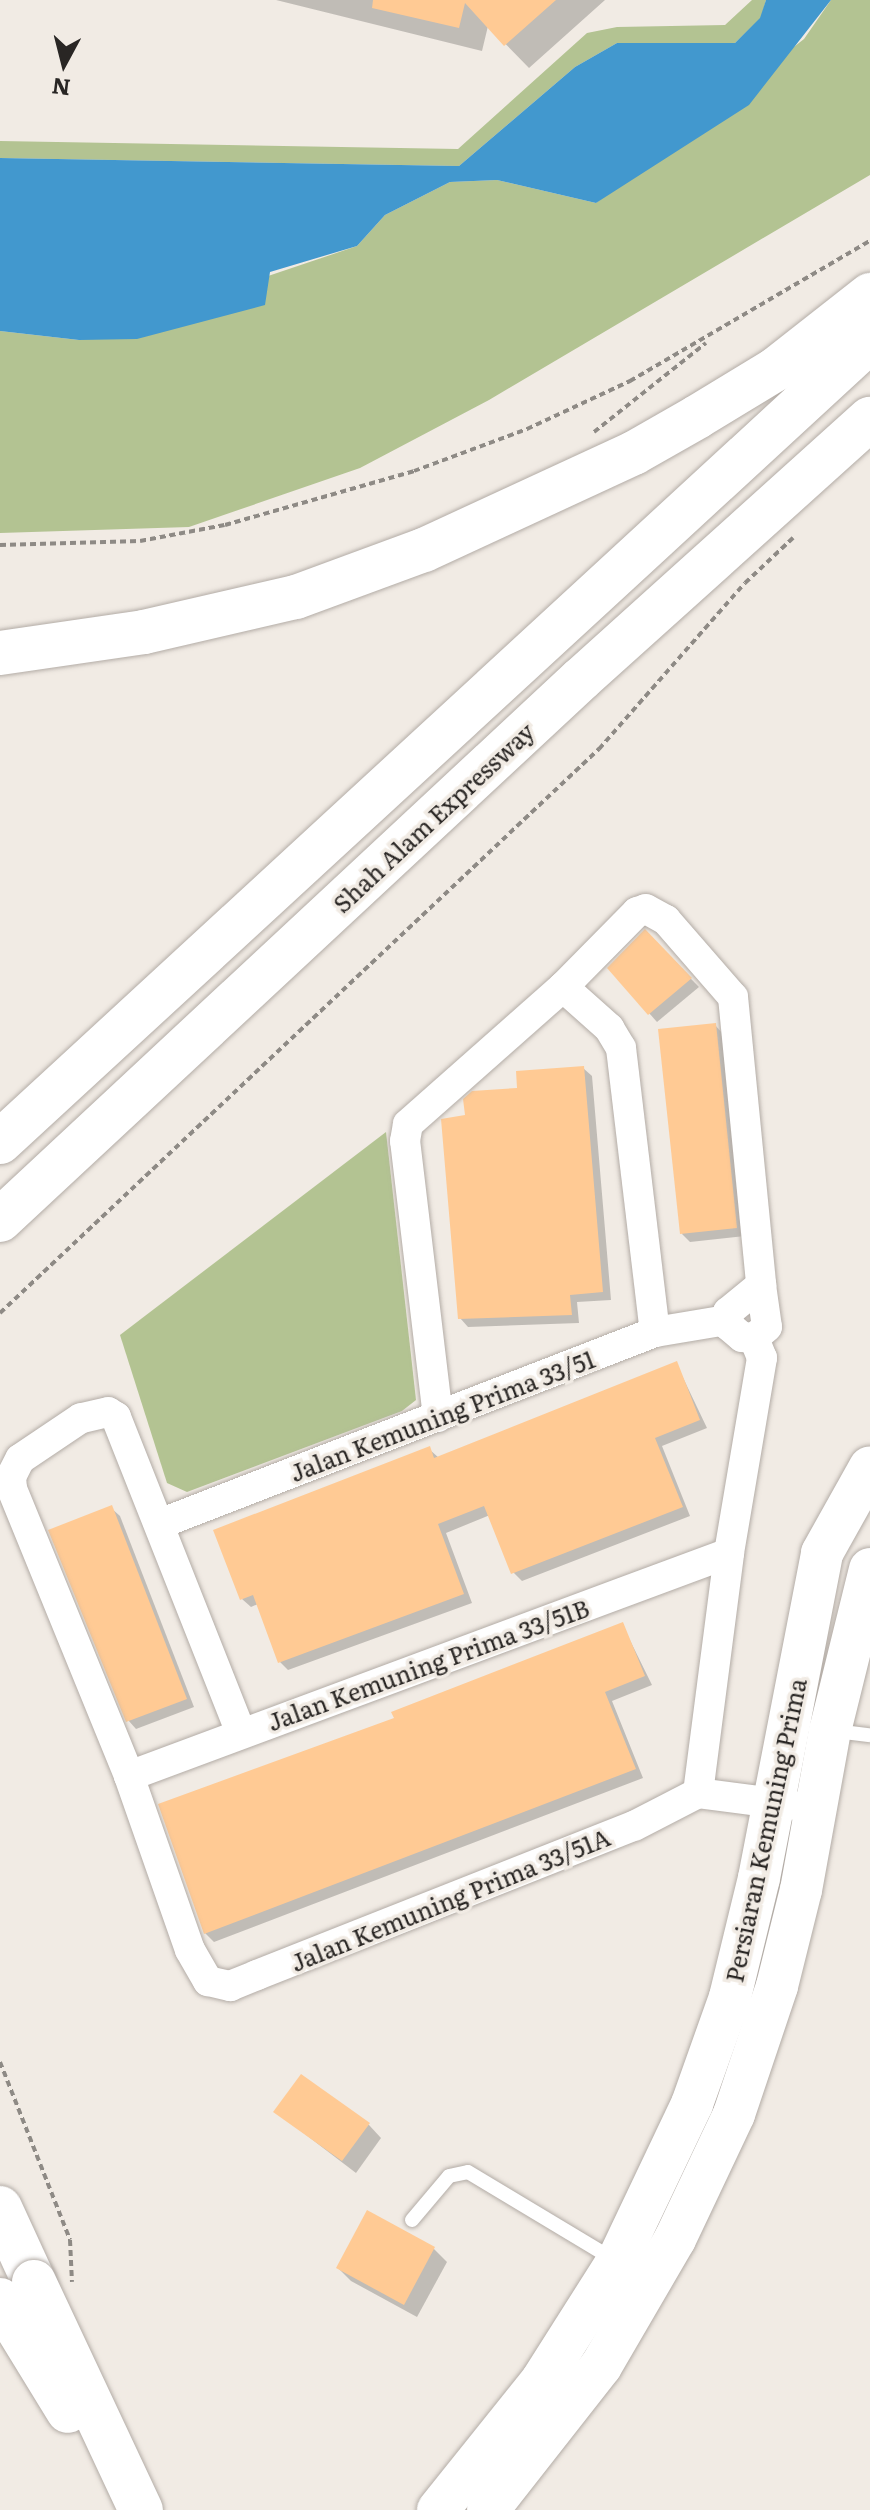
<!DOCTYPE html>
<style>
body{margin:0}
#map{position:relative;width:870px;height:2510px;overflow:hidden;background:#f1ebe4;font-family:Literata,serif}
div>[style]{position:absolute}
.green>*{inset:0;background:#b3c392}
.water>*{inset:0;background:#4298ce}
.shadow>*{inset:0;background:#0003}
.building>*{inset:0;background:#ffca94}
.path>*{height:4px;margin-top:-2px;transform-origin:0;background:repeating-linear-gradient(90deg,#8e8a85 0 6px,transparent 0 10px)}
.roads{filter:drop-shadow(0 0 2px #b3aca6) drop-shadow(0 0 2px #b3aca6)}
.lane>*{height:14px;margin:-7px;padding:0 7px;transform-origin:7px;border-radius:7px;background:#fff}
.street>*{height:30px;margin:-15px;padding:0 15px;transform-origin:15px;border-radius:15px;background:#fff}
.secondary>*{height:42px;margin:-21px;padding:0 21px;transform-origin:21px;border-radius:21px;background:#fff}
.highway>*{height:44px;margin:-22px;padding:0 22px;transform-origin:22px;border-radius:22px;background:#fff}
.bridges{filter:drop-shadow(0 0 2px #b3aca6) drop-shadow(0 0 2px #b3aca6)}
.highway-bridge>*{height:44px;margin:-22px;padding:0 22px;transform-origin:22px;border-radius:22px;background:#fff}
span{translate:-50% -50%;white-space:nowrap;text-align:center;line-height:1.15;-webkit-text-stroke:7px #f1ebe4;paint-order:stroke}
.street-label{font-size:24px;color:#292624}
.north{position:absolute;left:24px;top:24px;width:80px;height:80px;-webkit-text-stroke:6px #f1ebe4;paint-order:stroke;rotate:187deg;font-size:22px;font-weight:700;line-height:32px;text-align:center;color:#292624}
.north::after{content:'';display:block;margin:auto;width:28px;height:36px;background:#292624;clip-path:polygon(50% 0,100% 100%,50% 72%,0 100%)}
</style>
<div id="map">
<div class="green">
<div style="clip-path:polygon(752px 0,766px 0,761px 18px,735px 43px,617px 43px,575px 67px,459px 166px,0 158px,0 141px,458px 149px,587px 33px,617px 27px,725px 25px)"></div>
<div style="clip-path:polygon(831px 0,870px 0,870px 175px,489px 400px,360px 468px,189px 527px,0 533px,0 331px,79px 340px,357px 246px,385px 215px,450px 182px,497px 180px,596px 203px,804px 39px)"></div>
<div style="clip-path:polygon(386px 1132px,416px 1400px,402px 1411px,187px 1492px,167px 1483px,120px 1335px)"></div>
</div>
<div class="water">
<div style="clip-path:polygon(766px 0,831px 0,749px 105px,596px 203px,497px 180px,450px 182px,385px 215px,357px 246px,270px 272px,265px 305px,137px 339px,79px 340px,0 331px,0 158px,459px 166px,575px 67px,617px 43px,735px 43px,760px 18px)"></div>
</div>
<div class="shadow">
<div style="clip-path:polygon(276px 0,605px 0,529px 68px,488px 26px,482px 51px)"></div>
<div style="clip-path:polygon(645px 932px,699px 987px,657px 1022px,649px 1013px)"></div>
<div style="clip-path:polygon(715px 1025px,723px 1034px,745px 1236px,690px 1242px,682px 1234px)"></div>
<div style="clip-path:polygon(583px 1068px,592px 1076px,611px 1300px,577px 1302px,579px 1323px,468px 1327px,460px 1318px,467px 1117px,519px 1089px)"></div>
<div style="clip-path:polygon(676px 1363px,707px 1428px,662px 1446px,690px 1516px,522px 1581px,513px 1572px,490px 1515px,446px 1533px,472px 1603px,288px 1670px,280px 1662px,258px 1604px,251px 1607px,242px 1599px,429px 1449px,439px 1458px)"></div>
<div style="clip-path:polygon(111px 1508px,120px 1516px,194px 1707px,136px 1729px,128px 1720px)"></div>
<div style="clip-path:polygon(622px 1624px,652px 1685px,612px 1701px,643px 1778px,214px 1942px,205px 1933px,396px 1719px)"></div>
<div style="clip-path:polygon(276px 2112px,369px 2125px,381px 2138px,356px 2173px)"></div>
<div style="clip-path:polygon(368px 2213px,434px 2249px,447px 2262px,417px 2317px,351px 2281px,338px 2268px)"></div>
</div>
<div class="building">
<div style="clip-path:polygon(373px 0,556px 0,504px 46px,465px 3px,459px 28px,372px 8px)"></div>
<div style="clip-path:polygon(645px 929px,692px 978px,648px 1015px,607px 968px)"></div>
<div style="clip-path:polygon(716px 1023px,737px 1228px,680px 1234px,658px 1029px)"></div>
<div style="clip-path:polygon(584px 1066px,603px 1292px,570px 1295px,572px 1315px,458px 1319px,441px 1119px,465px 1115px,463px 1099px,472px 1091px,517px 1088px,516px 1071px)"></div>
<div style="clip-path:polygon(677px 1361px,700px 1420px,655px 1438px,683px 1507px,511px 1574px,484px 1506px,438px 1524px,464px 1594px,278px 1663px,253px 1595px,240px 1600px,213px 1530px,430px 1446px,434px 1458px)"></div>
<div style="clip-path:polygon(112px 1505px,187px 1699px,126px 1722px,48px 1530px)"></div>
<div style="clip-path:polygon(623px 1622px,645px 1676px,605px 1692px,636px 1769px,204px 1934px,158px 1804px,394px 1718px,391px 1712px)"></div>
<div style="clip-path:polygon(301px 2074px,370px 2123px,342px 2161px,273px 2112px)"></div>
<div style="clip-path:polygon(367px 2210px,435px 2247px,404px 2305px,336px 2268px)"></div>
</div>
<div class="path">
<div style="left:594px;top:432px;width:143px;rotate:-38.5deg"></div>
<div style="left:0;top:545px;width:140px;rotate:-1.6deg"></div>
<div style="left:140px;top:541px;width:86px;rotate:-10.7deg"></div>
<div style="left:225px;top:525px;width:197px;rotate:-15.9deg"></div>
<div style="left:414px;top:471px;width:121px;rotate:-20.4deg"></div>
<div style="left:527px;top:429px;width:114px;rotate:-25deg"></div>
<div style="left:630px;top:381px;width:278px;rotate:-30.3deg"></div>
<div style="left:0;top:1313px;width:823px;rotate:-43.28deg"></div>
<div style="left:599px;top:749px;width:221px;rotate:-48.7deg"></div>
<div style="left:745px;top:583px;width:66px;rotate:-43.2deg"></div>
<div style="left:0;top:2062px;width:191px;rotate:68.5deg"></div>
<div style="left:70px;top:2240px;width:42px;rotate:87.3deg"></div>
</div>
<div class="roads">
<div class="lane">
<div style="left:835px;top:1731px;width:35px;rotate:7deg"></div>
<div style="left:412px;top:2220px;width:57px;rotate:-49.9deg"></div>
<div style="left:449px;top:2176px;width:19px;rotate:-12deg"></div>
<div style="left:468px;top:2172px;width:169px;rotate:31deg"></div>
</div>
<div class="street">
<div style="left:563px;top:987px;width:62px;rotate:41.7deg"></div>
<div style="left:609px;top:1028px;width:23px;rotate:59deg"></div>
<div style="left:621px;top:1048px;width:286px;rotate:83.2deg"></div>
<div style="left:761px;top:1285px;width:42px;rotate:81.9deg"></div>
<div style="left:767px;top:1327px;width:17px;rotate:140deg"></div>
<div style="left:754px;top:1338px;width:12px;rotate:-175deg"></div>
<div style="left:742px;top:1337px;width:17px;rotate:-140deg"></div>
<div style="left:729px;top:1326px;width:14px;rotate:-94deg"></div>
<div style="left:728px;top:1312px;width:43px;rotate:-39.3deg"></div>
<div style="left:438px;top:1417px;width:278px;rotate:-96.8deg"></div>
<div style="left:405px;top:1141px;width:17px;rotate:-80deg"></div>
<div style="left:408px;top:1124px;width:207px;rotate:-41.5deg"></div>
<div style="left:563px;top:987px;width:105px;rotate:-45.4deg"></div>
<div style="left:637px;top:912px;width:9px;rotate:-18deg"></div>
<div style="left:646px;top:909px;width:23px;rotate:29deg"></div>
<div style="left:666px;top:920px;width:102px;rotate:49deg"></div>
<div style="left:733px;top:997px;width:289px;rotate:84.4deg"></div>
<div style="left:162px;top:1523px;width:529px;rotate:-21.18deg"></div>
<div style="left:655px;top:1332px;width:73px;rotate:-9.5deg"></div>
<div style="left:241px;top:1733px;width:340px;rotate:-111.6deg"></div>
<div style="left:116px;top:1417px;width:9px;rotate:-148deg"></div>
<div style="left:108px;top:1412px;width:28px;rotate:167deg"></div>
<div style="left:81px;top:1418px;width:73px;rotate:146.1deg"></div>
<div style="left:20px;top:1459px;width:20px;rotate:117deg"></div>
<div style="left:11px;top:1477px;width:12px;rotate:85deg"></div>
<div style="left:12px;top:1489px;width:310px;rotate:67.8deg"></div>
<div style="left:129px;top:1776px;width:184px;rotate:70.7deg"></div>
<div style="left:190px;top:1950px;width:36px;rotate:60deg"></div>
<div style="left:208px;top:1981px;width:23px;rotate:13deg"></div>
<div style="left:230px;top:1986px;width:29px;rotate:-22deg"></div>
<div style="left:257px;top:1975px;width:405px;rotate:-21.6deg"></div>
<div style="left:634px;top:1826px;width:72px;rotate:-27.3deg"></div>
<div style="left:129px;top:1776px;width:640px;rotate:-20.39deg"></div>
<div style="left:698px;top:1793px;width:242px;rotate:-82.6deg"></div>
<div style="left:729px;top:1553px;width:198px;rotate:-80.4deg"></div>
<div style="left:762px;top:1358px;width:22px;rotate:-112deg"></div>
<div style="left:698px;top:1793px;width:94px;rotate:7.4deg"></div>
</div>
<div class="secondary">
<div style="left:438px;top:2510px;width:166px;rotate:-51.3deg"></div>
<div style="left:542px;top:2380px;width:140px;rotate:-57.6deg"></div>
<div style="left:617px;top:2262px;width:175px;rotate:-64.6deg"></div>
<div style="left:692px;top:2104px;width:114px;rotate:-70.4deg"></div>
<div style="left:730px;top:1997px;width:122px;rotate:-76.3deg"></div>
<div style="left:759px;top:1878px;width:331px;rotate:-79deg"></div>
<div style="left:822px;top:1553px;width:98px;rotate:-60.8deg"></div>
<div style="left:488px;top:2510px;width:183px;rotate:-51.9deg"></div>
<div style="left:601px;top:2366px;width:147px;rotate:-59.8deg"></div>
<div style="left:675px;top:2239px;width:138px;rotate:-64.7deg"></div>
<div style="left:734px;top:2114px;width:135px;rotate:-71.4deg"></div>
<div style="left:777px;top:1986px;width:99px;rotate:-76deg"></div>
<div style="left:801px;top:1890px;width:162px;rotate:-79.7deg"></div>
<div style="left:830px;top:1731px;width:167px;rotate:-76.1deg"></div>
</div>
<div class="highway">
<div style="left:0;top:653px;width:146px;rotate:-8.3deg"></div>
<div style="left:144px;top:632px;width:156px;rotate:-13deg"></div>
<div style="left:296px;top:597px;width:136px;rotate:-20.2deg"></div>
<div style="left:424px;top:550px;width:231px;rotate:-24.8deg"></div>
<div style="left:634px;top:453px;width:73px;rotate:-29.7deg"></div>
<div style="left:697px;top:417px;width:92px;rotate:-31.3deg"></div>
<div style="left:776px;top:369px;width:120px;rotate:-38.2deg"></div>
<div style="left:0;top:1142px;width:1183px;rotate:-42.64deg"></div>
<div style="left:0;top:1220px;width:794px;rotate:-42.96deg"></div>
<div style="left:581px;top:679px;width:389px;rotate:-42deg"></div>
<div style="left:0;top:2208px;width:81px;rotate:65.3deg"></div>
</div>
</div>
<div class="bridges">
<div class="highway-bridge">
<div style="left:34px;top:2282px;width:252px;rotate:64.9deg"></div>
<div style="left:0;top:2300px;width:130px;rotate:58.5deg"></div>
</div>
</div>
<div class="street-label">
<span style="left:433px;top:817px;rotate:-43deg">Shah Alam Expressway</span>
<span style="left:442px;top:1415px;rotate:-21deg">Jalan Kemuning Prima 33/51</span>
<span style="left:428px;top:1664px;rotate:-20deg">Jalan Kemuning Prima 33/51B</span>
<span style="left:765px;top:1830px;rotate:-78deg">Persiaran Kemuning Prima</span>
<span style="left:450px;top:1899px;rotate:-22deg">Jalan Kemuning Prima 33/51A</span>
</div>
<div class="north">N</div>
</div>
